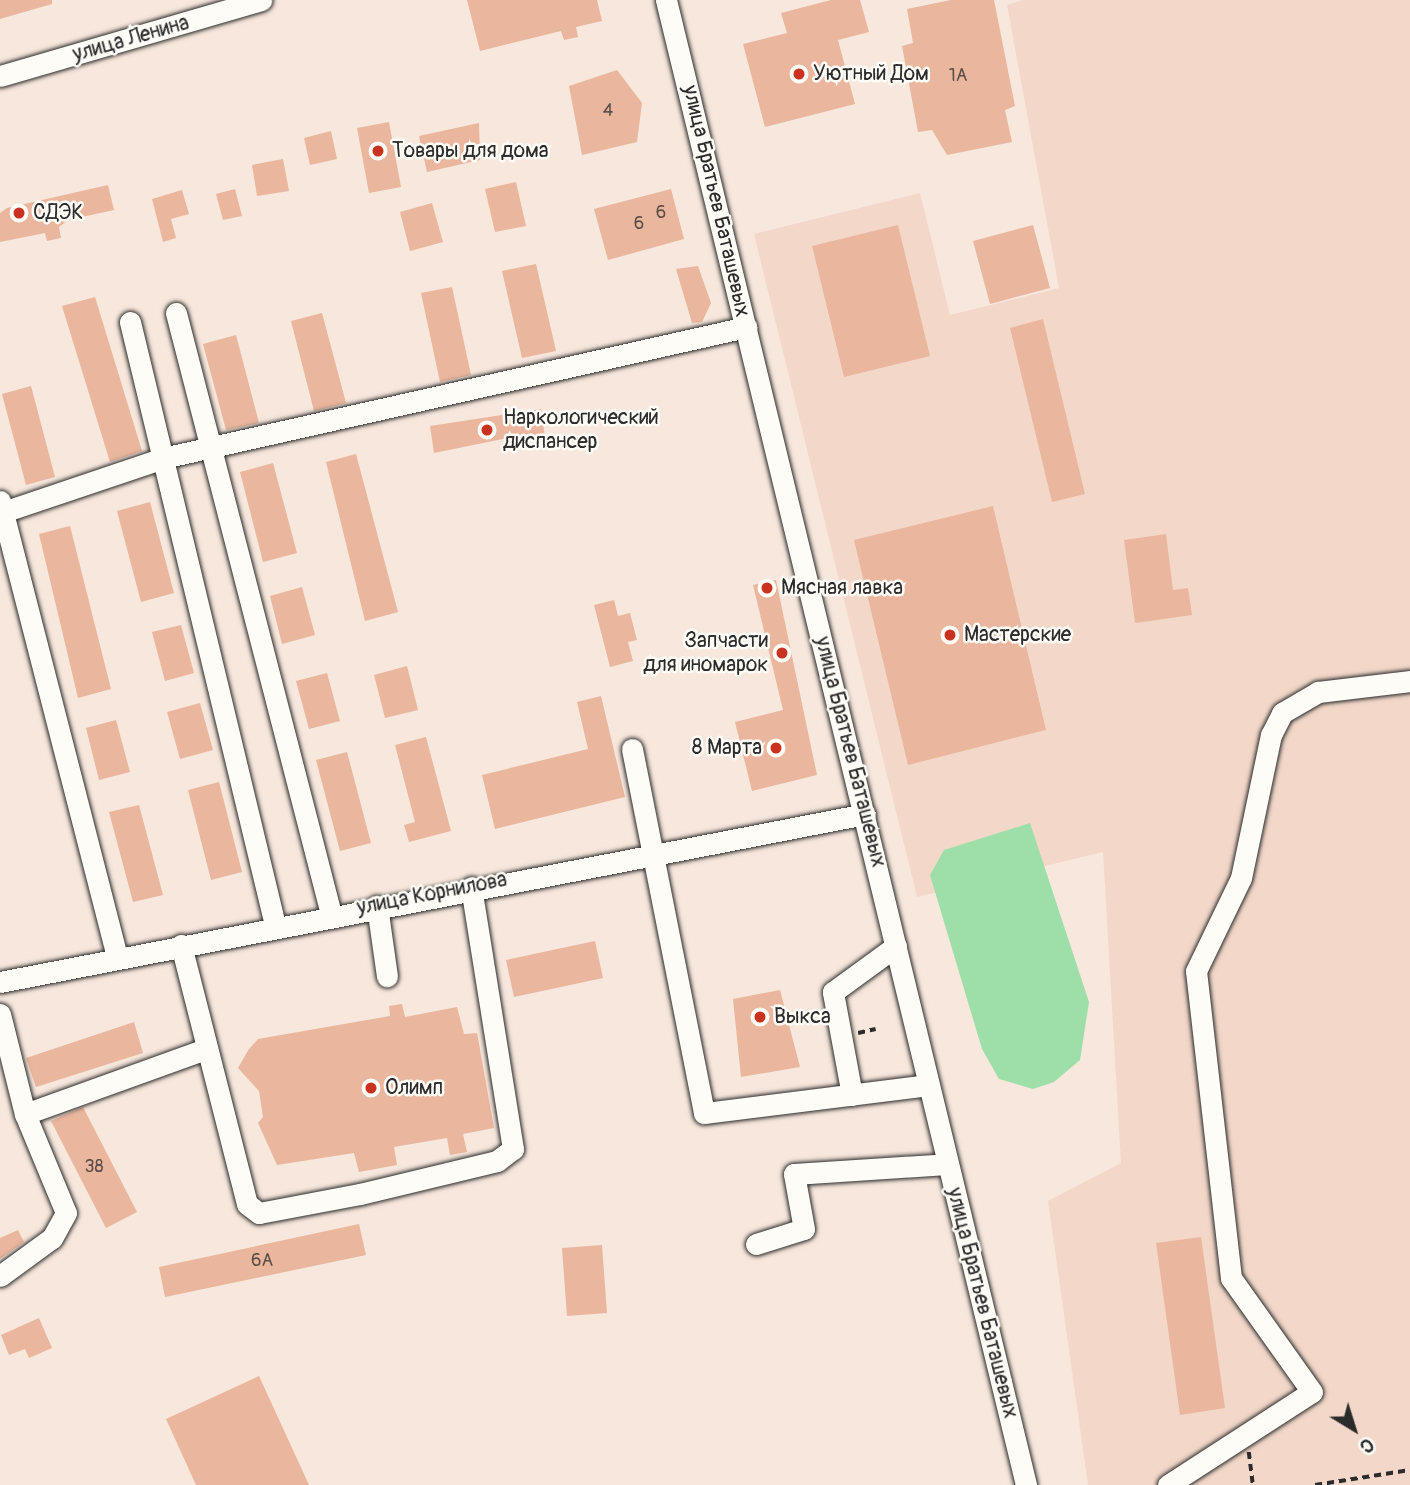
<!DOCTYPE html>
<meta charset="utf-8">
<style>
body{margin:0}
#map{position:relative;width:1410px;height:1485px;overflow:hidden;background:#f7e7dc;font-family:Pangolin,sans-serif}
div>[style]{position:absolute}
.built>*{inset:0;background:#f3d8c9}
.green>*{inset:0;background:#9edfa9}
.building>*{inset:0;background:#eab69d}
.path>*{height:3.5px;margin-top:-1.75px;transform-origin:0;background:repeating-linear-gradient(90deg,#2b2b2b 0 7px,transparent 0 12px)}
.roads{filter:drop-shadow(0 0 2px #2b2b2b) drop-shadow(0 0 2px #2b2b2b)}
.minor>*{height:21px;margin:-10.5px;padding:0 10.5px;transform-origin:10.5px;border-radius:10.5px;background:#fdfcf7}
.dots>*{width:19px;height:19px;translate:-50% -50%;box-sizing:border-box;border:4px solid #fdfcf7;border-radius:50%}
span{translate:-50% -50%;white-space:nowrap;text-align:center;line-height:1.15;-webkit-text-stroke:5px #fdfcf7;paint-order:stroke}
.number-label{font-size:18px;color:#5b4e48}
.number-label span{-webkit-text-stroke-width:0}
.street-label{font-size:21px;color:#2b2b2b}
.poi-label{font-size:21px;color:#2b2b2b}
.left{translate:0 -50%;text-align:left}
.right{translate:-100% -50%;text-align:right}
.north{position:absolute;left:1319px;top:1394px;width:70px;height:70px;-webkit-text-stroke:5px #fdfcf7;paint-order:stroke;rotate:142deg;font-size:19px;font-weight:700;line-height:28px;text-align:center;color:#2b2b2b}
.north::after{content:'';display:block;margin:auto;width:24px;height:32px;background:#2b2b2b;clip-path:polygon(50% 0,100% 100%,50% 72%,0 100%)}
</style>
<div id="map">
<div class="built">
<div style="clip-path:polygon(1023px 0,1410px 0,1410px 1485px,1088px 1485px,1048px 1201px,1121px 1163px,1103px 852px,917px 897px,754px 234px,920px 193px,950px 315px,1059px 288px,1007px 5px)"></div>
</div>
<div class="green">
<div style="clip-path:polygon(1030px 823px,1089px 1002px,1080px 1060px,1054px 1082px,1033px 1089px,999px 1079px,982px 1049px,930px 875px,944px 850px)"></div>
</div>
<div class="building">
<div style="clip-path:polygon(0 0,52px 0,52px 4px,0 19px)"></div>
<div style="clip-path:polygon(467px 0,597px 0,602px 21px,576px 27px,578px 37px,564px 40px,561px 31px,480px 51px)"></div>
<div style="clip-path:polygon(831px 0,860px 0,869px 32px,838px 40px,855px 104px,765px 127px,743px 44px,787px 33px,781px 13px)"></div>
<div style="clip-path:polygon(951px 0,994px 0,1015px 106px,1005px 110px,1012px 142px,947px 155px,932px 130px,918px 132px,902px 46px,913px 43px,907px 9px)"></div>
<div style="clip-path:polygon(617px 70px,642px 103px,637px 142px,582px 155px,569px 86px)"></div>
<div style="clip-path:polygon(389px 122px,401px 187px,369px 193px,357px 128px)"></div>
<div style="clip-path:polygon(479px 123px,480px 160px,427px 172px,419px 136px)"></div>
<div style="clip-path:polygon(331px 131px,337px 159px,310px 165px,304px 138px)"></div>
<div style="clip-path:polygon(283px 159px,289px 191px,257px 196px,252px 165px)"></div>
<div style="clip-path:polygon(516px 182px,526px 226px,495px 232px,485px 189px)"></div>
<div style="clip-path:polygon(108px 185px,114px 210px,68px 220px,59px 227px,61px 238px,47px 241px,45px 233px,0 242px,0 213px,7px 208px)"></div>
<div style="clip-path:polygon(235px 189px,242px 216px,223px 220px,216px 194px)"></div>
<div style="clip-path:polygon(671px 189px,684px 239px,608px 260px,594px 209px)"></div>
<div style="clip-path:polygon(182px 190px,189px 214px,171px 219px,176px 238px,163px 242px,152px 199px)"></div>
<div style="clip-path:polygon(432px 203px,443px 242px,410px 251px,400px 212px)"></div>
<div style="clip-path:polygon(898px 225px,930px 356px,844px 377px,812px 246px)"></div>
<div style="clip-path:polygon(1033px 225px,1050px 288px,990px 304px,973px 241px)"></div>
<div style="clip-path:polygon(536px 264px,556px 351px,522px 358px,502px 271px)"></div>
<div style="clip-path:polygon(698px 266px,711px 303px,702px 322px,692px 323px,676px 269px)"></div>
<div style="clip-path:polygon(452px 287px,471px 375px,440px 382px,421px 293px)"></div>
<div style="clip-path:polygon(95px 297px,142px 451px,110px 462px,62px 306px)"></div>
<div style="clip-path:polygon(322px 313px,346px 403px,314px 411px,291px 321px)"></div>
<div style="clip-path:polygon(1043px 319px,1085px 494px,1052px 502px,1010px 328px)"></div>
<div style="clip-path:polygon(236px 335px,259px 423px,226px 430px,203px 344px)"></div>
<div style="clip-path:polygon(31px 386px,55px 477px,26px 485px,2px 394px)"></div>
<div style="clip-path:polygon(541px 409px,545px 437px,527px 434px,434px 453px,430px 426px)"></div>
<div style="clip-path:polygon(356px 454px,398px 612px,365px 621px,326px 462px)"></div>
<div style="clip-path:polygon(273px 463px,297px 553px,263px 562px,240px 472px)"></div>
<div style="clip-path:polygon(150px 502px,174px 593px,141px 602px,117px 511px)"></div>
<div style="clip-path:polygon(993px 506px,1046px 730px,908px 765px,854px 540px)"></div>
<div style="clip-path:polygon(70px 526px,111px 689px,78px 698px,39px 534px)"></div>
<div style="clip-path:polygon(1166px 534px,1173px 590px,1188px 588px,1192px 615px,1135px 623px,1124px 540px)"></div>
<div style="clip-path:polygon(776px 580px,817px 775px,752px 791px,735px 722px,783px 710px,753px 585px)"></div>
<div style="clip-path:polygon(302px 587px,315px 635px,282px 644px,270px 596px)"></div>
<div style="clip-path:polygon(614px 600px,618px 616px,630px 613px,637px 640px,628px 642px,633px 661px,610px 667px,594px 605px)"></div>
<div style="clip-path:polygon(181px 625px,194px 673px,165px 681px,152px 632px)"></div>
<div style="clip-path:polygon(407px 666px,418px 710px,385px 718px,374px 675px)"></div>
<div style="clip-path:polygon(327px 673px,340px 721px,309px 729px,296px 681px)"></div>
<div style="clip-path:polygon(601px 696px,625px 797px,495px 829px,482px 775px,588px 749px,577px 702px)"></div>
<div style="clip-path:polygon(200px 703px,213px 750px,180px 759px,167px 712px)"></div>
<div style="clip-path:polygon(116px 720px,130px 772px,99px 780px,86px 728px)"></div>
<div style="clip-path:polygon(426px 737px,451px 831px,409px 842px,404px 825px,415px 822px,395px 745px)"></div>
<div style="clip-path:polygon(347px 752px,371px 843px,340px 851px,316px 760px)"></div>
<div style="clip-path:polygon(219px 782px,242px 872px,211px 880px,188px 790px)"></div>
<div style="clip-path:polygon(139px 805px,163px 895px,133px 902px,109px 812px)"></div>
<div style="clip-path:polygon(595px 941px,603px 978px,514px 997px,506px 960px)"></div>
<div style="clip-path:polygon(780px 990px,800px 1067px,741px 1077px,733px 999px)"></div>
<div style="clip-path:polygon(402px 1004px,405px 1017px,457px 1007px,464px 1034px,477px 1033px,494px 1128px,463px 1134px,467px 1152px,450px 1155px,447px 1138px,394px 1147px,397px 1165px,359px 1172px,354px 1153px,277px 1165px,258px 1123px,263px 1117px,259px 1091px,238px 1068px,249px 1049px,258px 1039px,390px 1016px,389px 1006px)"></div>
<div style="clip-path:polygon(134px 1022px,143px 1053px,36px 1087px,26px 1058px)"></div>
<div style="clip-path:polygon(83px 1107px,137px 1212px,106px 1228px,51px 1121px)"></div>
<div style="clip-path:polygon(359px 1224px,366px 1255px,165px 1297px,159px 1267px)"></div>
<div style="clip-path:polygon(18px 1230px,24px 1242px,0 1259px,0 1238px)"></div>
<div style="clip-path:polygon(1201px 1237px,1225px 1408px,1180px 1415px,1156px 1243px)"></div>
<div style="clip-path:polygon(602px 1245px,607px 1313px,567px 1316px,562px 1248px)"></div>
<div style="clip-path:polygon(39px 1318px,52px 1348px,29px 1358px,25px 1349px,9px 1355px,1px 1335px)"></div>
<div style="clip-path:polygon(259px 1376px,309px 1485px,196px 1485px,166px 1419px)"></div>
</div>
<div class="path">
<div style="left:858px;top:1033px;width:18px;rotate:-13deg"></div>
<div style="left:1249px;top:1452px;width:33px;rotate:83deg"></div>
<div style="left:1315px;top:1485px;width:96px;rotate:-9deg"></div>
</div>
<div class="roads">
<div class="minor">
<div style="left:666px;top:0;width:1528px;rotate:76.37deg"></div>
<div style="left:0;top:76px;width:272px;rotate:-16.2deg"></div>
<div style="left:176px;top:313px;width:621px;rotate:75.54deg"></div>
<div style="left:130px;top:322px;width:620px;rotate:76.48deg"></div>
<div style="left:0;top:501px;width:470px;rotate:75.6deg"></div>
<div style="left:0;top:513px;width:172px;rotate:-18.6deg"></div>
<div style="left:163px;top:458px;width:598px;rotate:-12.66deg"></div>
<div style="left:632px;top:749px;width:371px;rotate:78.8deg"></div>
<div style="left:704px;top:1113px;width:226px;rotate:-7.1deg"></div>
<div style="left:377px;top:906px;width:71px;rotate:81.9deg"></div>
<div style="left:181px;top:945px;width:267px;rotate:75.7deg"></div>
<div style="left:247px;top:1204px;width:15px;rotate:37deg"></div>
<div style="left:259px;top:1213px;width:103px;rotate:-10.7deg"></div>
<div style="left:360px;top:1194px;width:141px;rotate:-13.5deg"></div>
<div style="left:497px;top:1161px;width:20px;rotate:-37deg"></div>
<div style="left:513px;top:1149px;width:265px;rotate:-99.1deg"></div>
<div style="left:0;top:982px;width:881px;rotate:-10.99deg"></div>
<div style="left:0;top:1014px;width:103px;rotate:76deg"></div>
<div style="left:25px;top:1114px;width:107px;rotate:67.5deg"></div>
<div style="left:66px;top:1213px;width:29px;rotate:119deg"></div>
<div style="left:52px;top:1238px;width:64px;rotate:143.8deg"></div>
<div style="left:852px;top:1095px;width:105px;rotate:-100.5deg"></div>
<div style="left:833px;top:992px;width:78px;rotate:-36.1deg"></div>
<div style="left:25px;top:1114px;width:192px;rotate:-19.8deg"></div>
<div style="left:756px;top:1244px;width:50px;rotate:-17.4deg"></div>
<div style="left:804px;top:1229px;width:56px;rotate:-100.3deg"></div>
<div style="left:794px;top:1174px;width:153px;rotate:-3.7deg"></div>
<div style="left:1168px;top:1485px;width:171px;rotate:-32.9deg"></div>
<div style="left:1312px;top:1392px;width:140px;rotate:-125.4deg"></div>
<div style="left:1231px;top:1278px;width:309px;rotate:-96.5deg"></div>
<div style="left:1196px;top:971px;width:103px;rotate:-64.2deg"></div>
<div style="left:1241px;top:878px;width:146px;rotate:-78.2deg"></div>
<div style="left:1271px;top:735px;width:25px;rotate:-63deg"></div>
<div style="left:1282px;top:713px;width:42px;rotate:-30.3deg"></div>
<div style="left:1318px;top:692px;width:93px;rotate:-6.8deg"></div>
</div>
</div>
<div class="dots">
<div style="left:799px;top:74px;background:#c8321e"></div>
<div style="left:378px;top:151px;background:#c8321e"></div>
<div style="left:19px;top:213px;background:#c8321e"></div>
<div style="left:487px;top:430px;background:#c8321e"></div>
<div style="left:767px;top:588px;background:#c8321e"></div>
<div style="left:950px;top:635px;background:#c8321e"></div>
<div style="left:782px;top:653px;background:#c8321e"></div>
<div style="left:776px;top:748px;background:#c8321e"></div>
<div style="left:760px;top:1017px;background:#c8321e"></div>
<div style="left:371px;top:1088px;background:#c8321e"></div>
</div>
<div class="number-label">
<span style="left:958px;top:76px">1А</span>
<span style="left:608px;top:111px">4</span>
<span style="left:661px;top:213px">6</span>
<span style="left:639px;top:224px">6</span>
<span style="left:94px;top:1167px">38</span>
<span style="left:262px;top:1261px">6А</span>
</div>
<div class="street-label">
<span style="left:131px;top:39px;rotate:-16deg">улица Ленина</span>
<span style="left:716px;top:201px;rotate:77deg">улица Братьев Баташевых</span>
<span style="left:850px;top:752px;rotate:76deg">улица Братьев Баташевых</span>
<span style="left:432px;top:894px;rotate:-11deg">улица Корнилова</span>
<span style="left:982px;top:1303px;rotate:76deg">улица Братьев Баташевых</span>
</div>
<div class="poi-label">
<span class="left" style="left:813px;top:74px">Уютный Дом</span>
<span class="left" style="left:392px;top:151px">Товары для дома</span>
<span class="left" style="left:33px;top:213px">СДЭК</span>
<span class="left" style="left:503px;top:430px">Наркологический<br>диспансер</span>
<span class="left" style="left:781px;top:588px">Мясная лавка</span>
<span class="left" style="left:964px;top:635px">Мастерские</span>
<span class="right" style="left:768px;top:653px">Запчасти<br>для иномарок</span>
<span class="right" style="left:762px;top:748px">8 Марта</span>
<span class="left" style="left:774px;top:1017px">Выкса</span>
<span class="left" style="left:385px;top:1088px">Олимп</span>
</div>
<div class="north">С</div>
</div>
